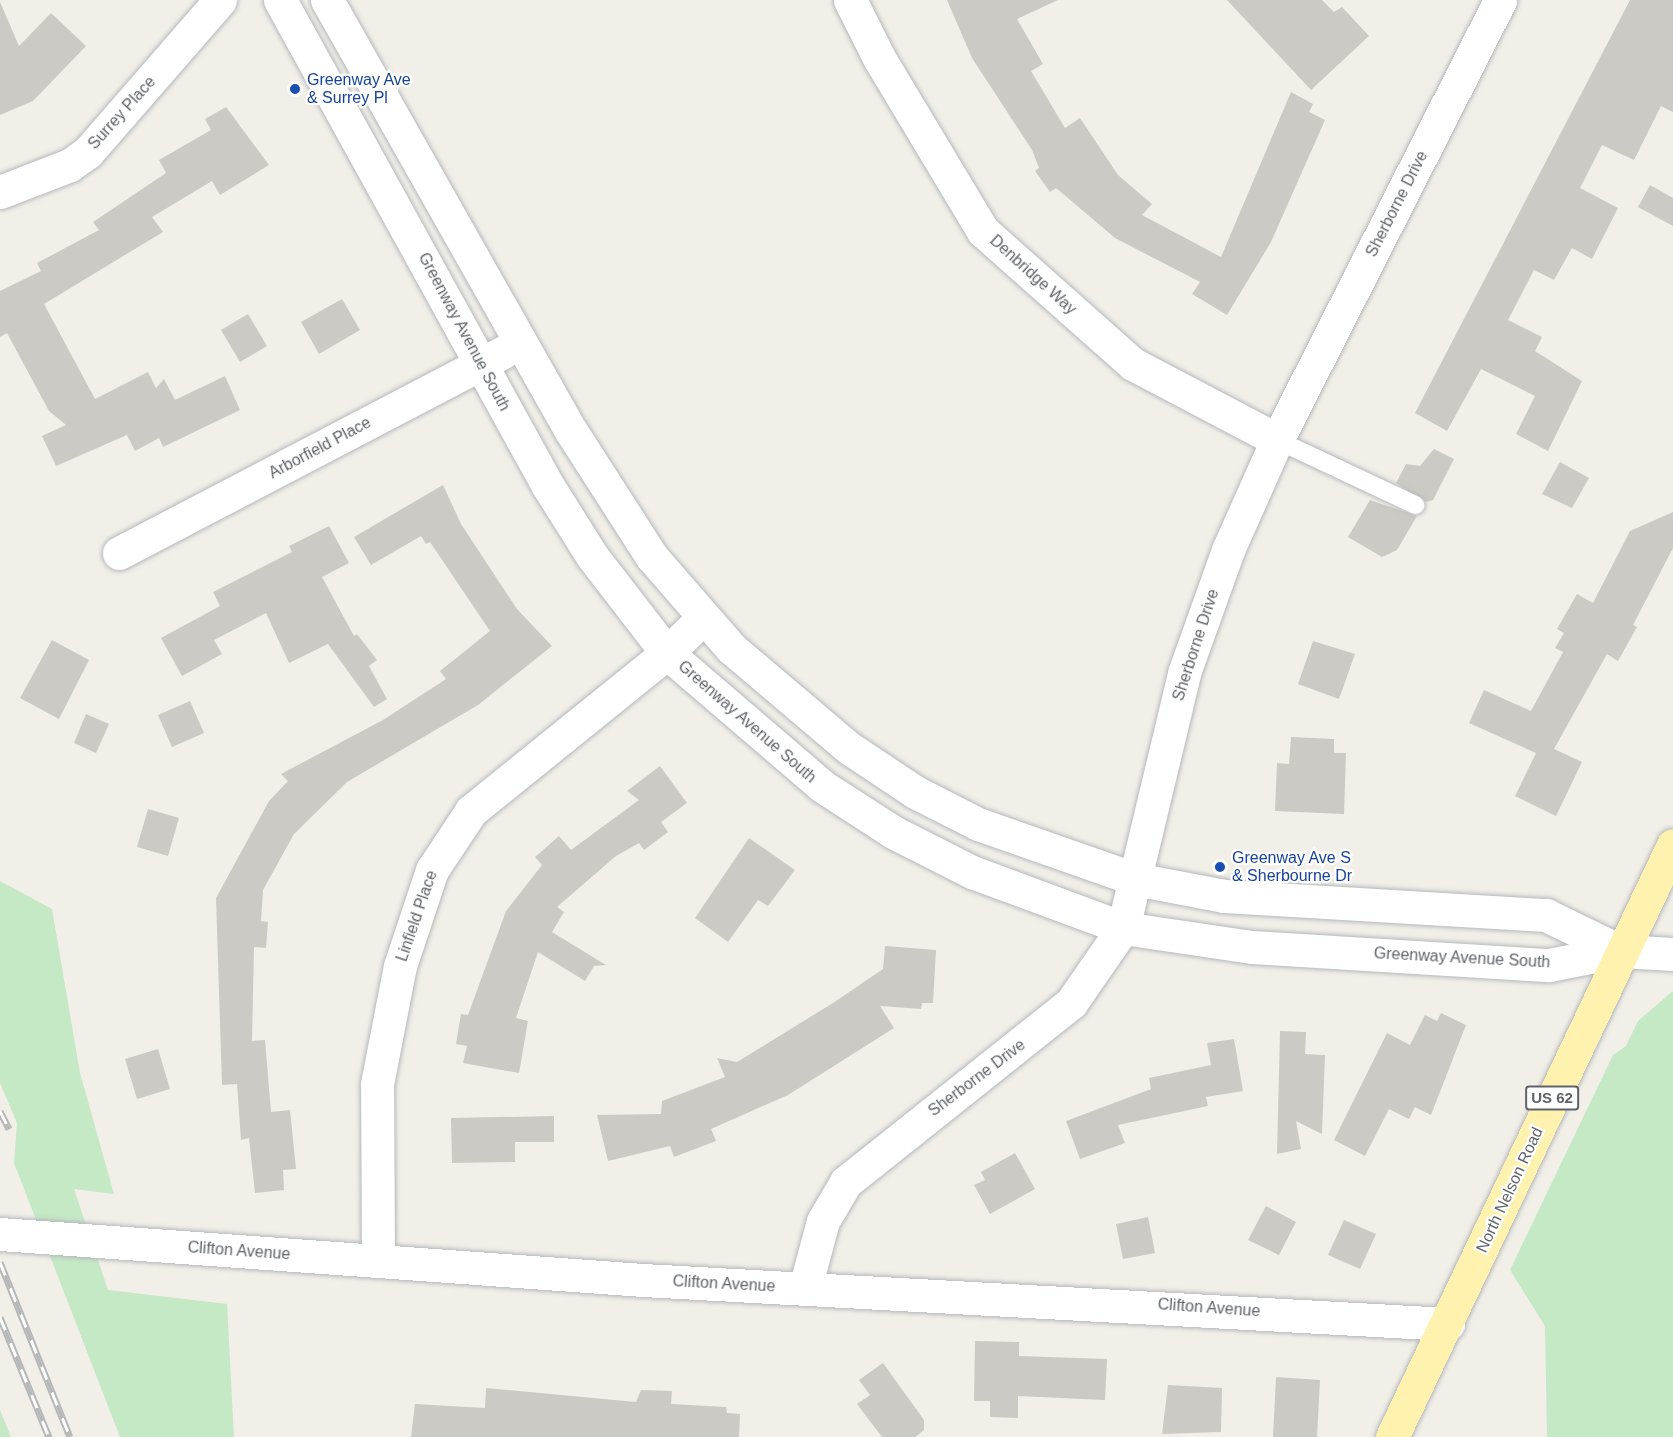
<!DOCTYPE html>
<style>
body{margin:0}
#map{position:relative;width:1673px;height:1437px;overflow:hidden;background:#f1efe8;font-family:Arial,sans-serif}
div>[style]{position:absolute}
.green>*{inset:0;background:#c5e8c5}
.building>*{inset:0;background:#cccac5}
.roads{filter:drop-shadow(0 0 2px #b5b8bc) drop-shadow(0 0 2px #b5b8bc)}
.lane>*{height:18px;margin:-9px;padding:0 9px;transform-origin:9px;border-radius:9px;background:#fff}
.street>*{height:33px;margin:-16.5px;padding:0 16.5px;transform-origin:16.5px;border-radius:16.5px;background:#fff}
.primary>*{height:33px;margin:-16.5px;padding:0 16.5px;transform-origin:16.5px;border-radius:16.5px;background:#fff2af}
.rail>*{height:7px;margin-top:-3.5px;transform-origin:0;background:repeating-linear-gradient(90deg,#fff 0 14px,#b6b7b8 0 28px);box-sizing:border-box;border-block:2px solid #b6b7b8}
.dots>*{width:16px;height:16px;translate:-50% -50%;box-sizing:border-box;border:3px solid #fff;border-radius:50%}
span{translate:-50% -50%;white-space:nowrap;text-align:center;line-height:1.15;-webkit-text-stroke:4.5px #fff;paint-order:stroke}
.shield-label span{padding:2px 4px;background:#fff;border:2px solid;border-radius:4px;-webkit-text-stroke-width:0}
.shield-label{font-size:15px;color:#5f6368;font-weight:700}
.transit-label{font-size:16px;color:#164399}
.left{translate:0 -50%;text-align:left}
.street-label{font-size:16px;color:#5f6368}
</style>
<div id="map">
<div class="green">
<div style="clip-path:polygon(0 881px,52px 909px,80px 1073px,114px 1194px,74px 1189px,108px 1290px,227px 1304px,234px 1437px,120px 1437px,14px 1163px,17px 1123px,0 1083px)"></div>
<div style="clip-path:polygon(1673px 991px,1673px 1437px,1547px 1437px,1545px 1326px,1510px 1270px,1613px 1055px,1626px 1046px,1638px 1021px)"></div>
<div style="clip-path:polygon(0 1410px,11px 1437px,0 1437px)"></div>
</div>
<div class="building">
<div style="clip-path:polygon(947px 0,1058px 0,1017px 19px,1043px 64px,1031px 71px,1065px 128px,1080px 118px,1118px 175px,1152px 204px,1142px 215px,1221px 257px,1291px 92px,1313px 104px,1309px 112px,1325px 120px,1271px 242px,1227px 315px,1192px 294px,1200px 282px,1115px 238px,1056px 188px,1050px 192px,1035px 171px,1039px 168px,1032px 150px,972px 58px)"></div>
<div style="clip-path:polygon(1227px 0,1322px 0,1334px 12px,1342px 7px,1369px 36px,1311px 90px)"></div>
<div style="clip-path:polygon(1630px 0,1673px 0,1673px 112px,1661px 106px,1634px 160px,1602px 145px,1580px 188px,1618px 208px,1592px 259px,1572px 248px,1554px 280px,1534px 270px,1508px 320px,1542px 337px,1535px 351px,1582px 381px,1548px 451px,1516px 434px,1535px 396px,1481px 369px,1447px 431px,1415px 413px)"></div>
<div style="clip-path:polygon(0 2px,19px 46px,51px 13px,86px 46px,33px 101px,0 115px)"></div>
<div style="clip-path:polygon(226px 107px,269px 165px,220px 195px,212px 181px,152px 217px,163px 232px,44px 304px,95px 399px,148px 372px,156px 388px,164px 379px,175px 400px,225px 376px,240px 410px,163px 447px,159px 438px,135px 451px,127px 435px,56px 466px,42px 436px,66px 425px,49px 411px,7px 333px,0 337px,0 291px,41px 271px,37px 263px,99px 230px,93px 222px,166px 173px,159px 160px,211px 130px,205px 119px)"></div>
<div style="clip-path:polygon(1650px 185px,1673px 198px,1673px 226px,1638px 207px)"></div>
<div style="clip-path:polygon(342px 299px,360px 330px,319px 354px,301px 322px)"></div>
<div style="clip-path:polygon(248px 314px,267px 346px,240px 362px,221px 330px)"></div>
<div style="clip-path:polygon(1434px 449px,1454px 459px,1433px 500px,1426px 502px,1396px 483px,1406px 464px,1420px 466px)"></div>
<div style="clip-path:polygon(1560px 462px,1589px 478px,1572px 508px,1542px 494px)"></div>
<div style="clip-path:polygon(443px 485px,461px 524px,517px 609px,552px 646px,478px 705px,347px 782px,294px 834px,263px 890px,261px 921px,268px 922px,266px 948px,254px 947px,252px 1041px,265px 1040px,271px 1112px,290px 1110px,296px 1169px,283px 1170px,284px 1190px,255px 1193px,249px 1138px,241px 1140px,237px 1084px,222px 1085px,216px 898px,269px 801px,288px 781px,281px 774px,383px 720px,446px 679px,440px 671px,490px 631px,430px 542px,426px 544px,421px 536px,371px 565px,354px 537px)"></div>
<div style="clip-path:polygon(1370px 500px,1417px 516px,1397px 550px,1382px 557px,1348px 537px)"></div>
<div style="clip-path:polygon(1673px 512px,1673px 548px,1633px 625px,1637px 627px,1618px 661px,1607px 654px,1554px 749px,1582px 762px,1556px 816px,1515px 796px,1536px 753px,1469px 723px,1484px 690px,1531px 711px,1563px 652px,1555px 648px,1564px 633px,1557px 629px,1577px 594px,1593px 603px,1630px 531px)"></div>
<div style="clip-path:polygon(329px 526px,349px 563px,322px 577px,354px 636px,357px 634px,377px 660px,369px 666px,387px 699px,374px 707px,328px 644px,289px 663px,266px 613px,214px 640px,222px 654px,182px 676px,161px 638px,220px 606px,213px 592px,292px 552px,289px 546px)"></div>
<div style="clip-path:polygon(52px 640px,89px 660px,59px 719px,20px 698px)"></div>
<div style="clip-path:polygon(1313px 641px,1355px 654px,1339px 699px,1298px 684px)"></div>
<div style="clip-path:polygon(190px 701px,204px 733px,172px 747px,158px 715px)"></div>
<div style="clip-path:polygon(86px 714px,109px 724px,96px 753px,74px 743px)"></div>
<div style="clip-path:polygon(1291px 737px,1334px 739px,1334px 753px,1346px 753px,1344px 814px,1275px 811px,1277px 763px,1289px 764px)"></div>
<div style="clip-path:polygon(660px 766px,687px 803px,661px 822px,668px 832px,644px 850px,639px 843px,616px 856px,557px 907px,564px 912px,552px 932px,606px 965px,594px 966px,585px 981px,538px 952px,516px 1018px,528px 1021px,519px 1073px,463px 1063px,467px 1046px,456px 1044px,461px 1014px,468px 1015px,506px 911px,542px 865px,535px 857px,559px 836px,571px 850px,639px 800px,627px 791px)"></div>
<div style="clip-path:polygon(148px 809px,179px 818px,168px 856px,137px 847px)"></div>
<div style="clip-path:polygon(749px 838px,795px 870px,768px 906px,758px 900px,728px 942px,695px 918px)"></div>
<div style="clip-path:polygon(885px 946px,936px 950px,933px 1003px,922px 1003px,921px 1009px,880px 1006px,894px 1028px,788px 1095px,711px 1129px,716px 1141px,674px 1157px,670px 1146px,608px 1161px,597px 1115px,661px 1114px,662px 1101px,725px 1077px,717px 1058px,737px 1062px,833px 1003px,883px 969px)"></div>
<div style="clip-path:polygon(1441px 1013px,1466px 1025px,1431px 1115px,1415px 1107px,1409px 1119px,1389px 1109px,1365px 1156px,1334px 1140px,1387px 1033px,1410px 1045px,1425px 1015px,1437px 1021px)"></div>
<div style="clip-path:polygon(1280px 1031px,1306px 1032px,1305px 1054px,1325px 1055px,1322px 1134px,1296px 1121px,1301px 1149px,1277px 1154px)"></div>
<div style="clip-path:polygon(1234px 1039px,1243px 1091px,1206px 1097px,1208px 1106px,1118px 1125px,1125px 1143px,1080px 1159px,1066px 1121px,1151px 1089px,1149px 1078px,1211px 1065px,1207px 1043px)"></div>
<div style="clip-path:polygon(158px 1049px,170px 1089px,137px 1099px,125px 1059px)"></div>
<div style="clip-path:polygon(554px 1116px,554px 1142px,515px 1142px,515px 1162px,452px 1163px,451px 1118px)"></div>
<div style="clip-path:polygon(1015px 1153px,1035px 1189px,990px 1214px,974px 1185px,985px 1180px,981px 1172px)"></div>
<div style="clip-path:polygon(1266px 1206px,1296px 1222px,1279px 1255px,1248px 1240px)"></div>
<div style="clip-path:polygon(1148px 1217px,1155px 1253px,1123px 1259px,1116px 1224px)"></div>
<div style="clip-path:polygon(1344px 1220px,1376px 1234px,1360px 1269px,1328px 1255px)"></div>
<div style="clip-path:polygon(975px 1341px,1019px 1342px,1019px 1356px,1107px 1359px,1105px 1400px,1018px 1396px,1018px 1418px,990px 1417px,990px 1401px,974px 1401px)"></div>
<div style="clip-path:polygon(883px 1363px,924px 1420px,924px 1430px,915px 1437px,882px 1437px,857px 1404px,870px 1395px,859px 1380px)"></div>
<div style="clip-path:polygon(1276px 1377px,1320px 1380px,1317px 1437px,1273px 1437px)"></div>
<div style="clip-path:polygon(1168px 1385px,1222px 1388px,1221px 1432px,1162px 1434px)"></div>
<div style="clip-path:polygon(486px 1388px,636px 1402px,641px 1390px,672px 1391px,671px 1404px,726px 1407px,727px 1413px,740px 1414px,739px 1437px,411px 1437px,415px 1404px,485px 1408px)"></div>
</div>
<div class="roads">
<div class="lane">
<div style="left:1277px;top:440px;width:153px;rotate:25.2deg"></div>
</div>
<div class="street">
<div style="left:280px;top:0;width:555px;rotate:61.13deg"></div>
<div style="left:548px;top:486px;width:83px;rotate:57.8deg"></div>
<div style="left:592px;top:556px;width:123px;rotate:52.3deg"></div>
<div style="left:667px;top:653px;width:204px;rotate:40.6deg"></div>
<div style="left:822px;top:786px;width:85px;rotate:32.9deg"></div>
<div style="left:893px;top:832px;width:89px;rotate:26.9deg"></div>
<div style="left:972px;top:872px;width:161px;rotate:20.3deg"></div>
<div style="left:1123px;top:928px;width:130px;rotate:8.4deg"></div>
<div style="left:1252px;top:947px;width:298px;rotate:3.5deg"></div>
<div style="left:1549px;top:965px;width:72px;rotate:-11.2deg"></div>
<div style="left:1620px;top:951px;width:53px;rotate:3.2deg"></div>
<div style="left:327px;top:0;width:495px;rotate:60.5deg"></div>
<div style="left:571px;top:431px;width:150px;rotate:57.3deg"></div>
<div style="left:652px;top:557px;width:121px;rotate:49deg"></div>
<div style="left:731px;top:648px;width:155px;rotate:40.3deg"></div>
<div style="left:849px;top:748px;width:79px;rotate:33.7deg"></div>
<div style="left:915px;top:792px;width:71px;rotate:26.9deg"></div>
<div style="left:978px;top:824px;width:166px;rotate:19.3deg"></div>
<div style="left:1135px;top:879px;width:91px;rotate:10.8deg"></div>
<div style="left:1224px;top:896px;width:323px;rotate:3.4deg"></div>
<div style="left:1546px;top:915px;width:82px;rotate:25.9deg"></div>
<div style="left:850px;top:0;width:65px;rotate:63.4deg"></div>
<div style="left:879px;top:58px;width:202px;rotate:59deg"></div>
<div style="left:983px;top:231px;width:200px;rotate:41.6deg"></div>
<div style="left:1133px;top:364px;width:163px;rotate:27.8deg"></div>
<div style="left:0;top:192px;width:75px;rotate:-21.1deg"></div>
<div style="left:70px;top:165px;width:22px;rotate:-36deg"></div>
<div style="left:88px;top:152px;width:201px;rotate:-49deg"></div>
<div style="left:119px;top:553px;width:433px;rotate:-27.6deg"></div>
<div style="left:0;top:1234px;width:645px;rotate:4.09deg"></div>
<div style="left:643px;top:1280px;width:806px;rotate:3.13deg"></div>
<div style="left:378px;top:1261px;width:177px;rotate:-90.3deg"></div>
<div style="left:377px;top:1084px;width:120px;rotate:-79deg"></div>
<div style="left:400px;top:966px;width:101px;rotate:-71.6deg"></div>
<div style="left:432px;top:870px;width:71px;rotate:-56.5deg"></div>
<div style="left:471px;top:811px;width:252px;rotate:-38.9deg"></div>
<div style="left:667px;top:653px;width:50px;rotate:-44.2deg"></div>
<div style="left:805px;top:1288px;width:69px;rotate:-75deg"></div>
<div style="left:823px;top:1221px;width:45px;rotate:-59.5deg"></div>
<div style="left:846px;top:1182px;width:288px;rotate:-38.5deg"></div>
<div style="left:1071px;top:1003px;width:91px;rotate:-55.3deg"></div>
<div style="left:1123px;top:928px;width:262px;rotate:-76.5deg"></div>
<div style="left:1184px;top:673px;width:131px;rotate:-70.3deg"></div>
<div style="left:1228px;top:550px;width:120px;rotate:-66deg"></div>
<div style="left:1277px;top:440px;width:493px;rotate:-63.1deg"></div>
</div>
<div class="primary">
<div style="left:1392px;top:1437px;width:655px;rotate:-64.61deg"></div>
</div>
</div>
<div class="rail">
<div style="left:0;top:1111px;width:20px;rotate:63deg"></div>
<div style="left:0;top:1262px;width:188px;rotate:68.2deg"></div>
<div style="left:0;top:1317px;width:130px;rotate:67.8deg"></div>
</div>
<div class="dots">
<div style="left:295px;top:89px;background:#1a4fb4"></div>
<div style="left:1220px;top:867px;background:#1a4fb4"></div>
</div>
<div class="shield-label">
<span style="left:1552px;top:1098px">US 62</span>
</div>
<div class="transit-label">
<span class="left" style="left:307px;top:89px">Greenway Ave<br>&amp; Surrey Pl</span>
<span class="left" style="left:1232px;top:867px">Greenway Ave S<br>&amp; Sherbourne Dr</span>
</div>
<div class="street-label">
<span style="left:122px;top:113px;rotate:-48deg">Surrey Place</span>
<span style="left:1397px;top:204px;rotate:-63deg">Sherborne Drive</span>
<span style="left:1033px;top:275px;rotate:42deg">Denbridge Way</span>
<span style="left:464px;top:332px;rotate:62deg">Greenway Avenue South</span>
<span style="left:320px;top:448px;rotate:-28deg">Arborfield Place</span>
<span style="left:1196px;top:645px;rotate:-72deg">Sherborne Drive</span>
<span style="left:747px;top:722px;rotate:41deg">Greenway Avenue South</span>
<span style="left:417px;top:916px;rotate:-71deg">Linfield Place</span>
<span style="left:1462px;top:958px;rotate:3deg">Greenway Avenue South</span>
<span style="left:977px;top:1078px;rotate:-37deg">Sherborne Drive</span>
<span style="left:1510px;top:1190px;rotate:-65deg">North Nelson Road</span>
<span style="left:239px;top:1251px;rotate:4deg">Clifton Avenue</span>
<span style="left:724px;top:1284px;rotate:3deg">Clifton Avenue</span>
<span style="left:1209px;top:1308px;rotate:4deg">Clifton Avenue</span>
</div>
</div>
